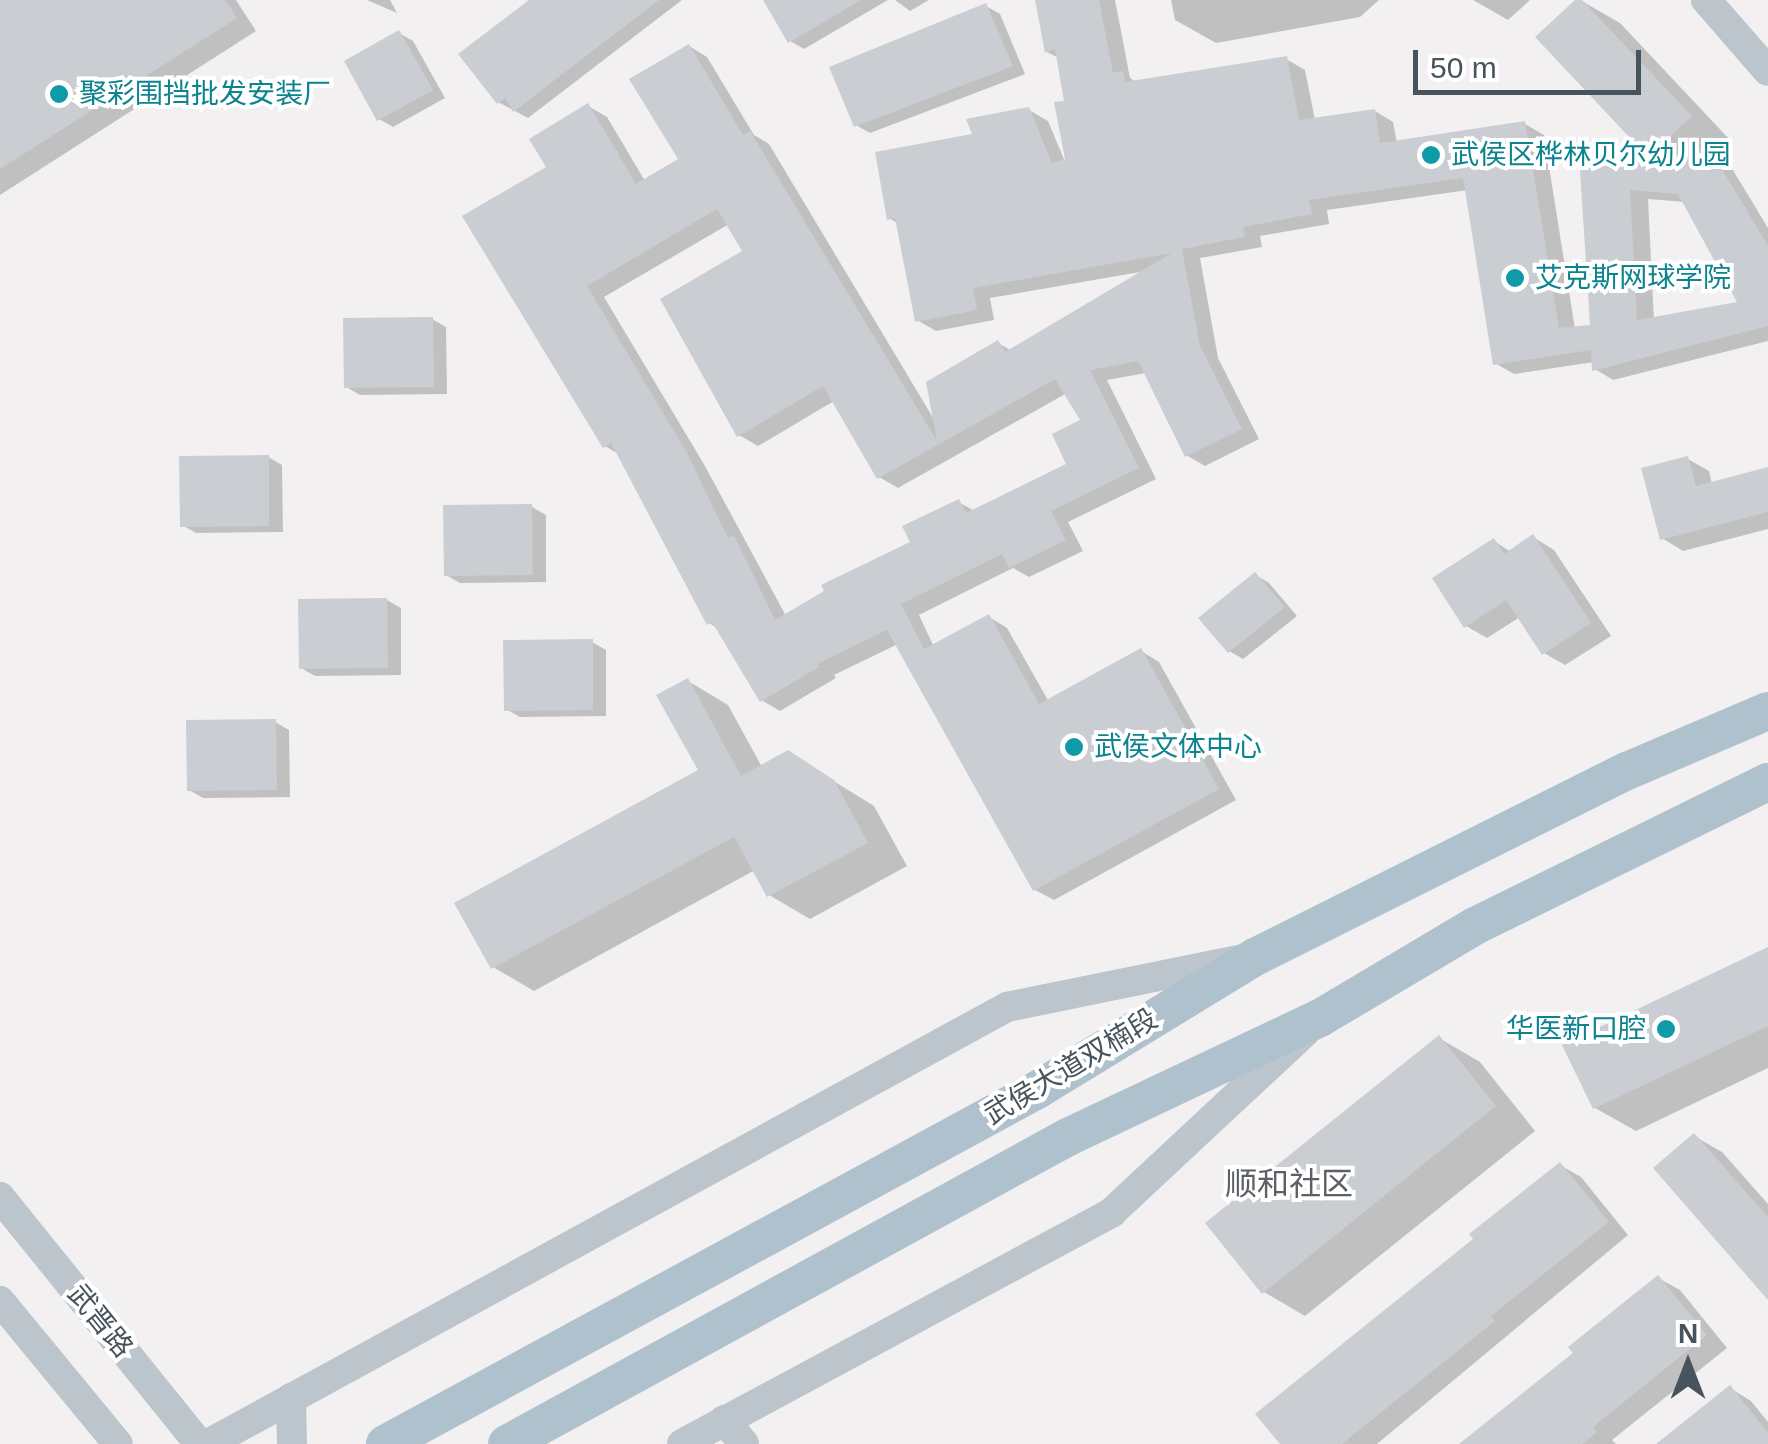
<!DOCTYPE html>
<meta charset="utf-8">
<style>
body{margin:0}
#map{position:relative;width:1768px;height:1444px;overflow:hidden;background:#f2f0f0;font-family:Helvetica,"Noto Sans SC",sans-serif}
div>[style]{position:absolute}
.shadow>*{inset:0;background:#0003}
.building>*{inset:0;background:#cacdd2}
.minor>*{height:30px;margin:-15px;padding:0 15px;transform-origin:15px;border-radius:15px;background:#bcc5cc}
.major>*{height:38px;margin:-19px;padding:0 19px;transform-origin:19px;border-radius:19px;background:#b0c1ce}
.dots>*{width:28px;height:28px;translate:-50% -50%;box-sizing:border-box;border:5px solid #fff;border-radius:50%}
span{translate:-50% -50%;white-space:nowrap;text-align:center;line-height:1.15;-webkit-text-stroke:8px #fff;paint-order:stroke}
.culture-label{font-size:28px;color:#0d838f}
.left{translate:0 -50%;text-align:left}
.right{translate:-100% -50%;text-align:right}
.street-label{font-size:28px;color:#48545d}
.quarter-label{font-size:32px;color:#5c6065}
.north{position:absolute;left:1638px;top:1314px;width:100px;height:100px;-webkit-text-stroke:8px #fff;paint-order:stroke;rotate:0deg;font-size:28px;font-weight:700;line-height:40px;text-align:center;color:#48545d}
.north::after{content:'';display:block;margin:auto;width:35px;height:45px;background:#48545d;clip-path:polygon(50% 0,100% 100%,50% 72%,0 100%)}
.scale{position:absolute;left:1413px;top:50px;width:228px;height:45px;box-sizing:border-box;border:5px solid #48545d;border-top:0;padding-left:12px;font-size:30px;line-height:35px;white-space:nowrap;color:#48545d;-webkit-text-stroke:8px #fff;paint-order:stroke}
</style>
<div id="map">
<div class="shadow">
<div style="clip-path:polygon(0 0,236px 0,256px 31px,0 195px)"></div>
<div style="clip-path:polygon(367px 0,390px 0,397px 13px)"></div>
<div style="clip-path:polygon(559px 0,682px 0,528px 118px,498px 102px)"></div>
<div style="clip-path:polygon(766px 0,888px 0,804px 49px,790px 41px)"></div>
<div style="clip-path:polygon(895px 0,929px 0,910px 11px)"></div>
<div style="clip-path:polygon(evenodd,1037px 0,1115px 0,1130px 78px,1138px 83px,1286px 59px,1305px 70px,1315px 120px,1375px 111px,1393px 122px,1397px 143px,1525px 124px,1544px 135px,1575px 329px,1592px 327px,1583px 173px,1658px 160px,1649px 155px,1580px 0,1620px 23px,1731px 141px,1715px 155px,1728px 162px,1768px 228px,1768px 341px,1613px 380px,1595px 369px,1594px 362px,1514px 374px,1495px 363px,1468px 190px,1327px 210px,1329px 224px,1260px 236px,1262px 247px,1200px 258px,1218px 358px,1259px 439px,1205px 466px,1186px 455px,1146px 373px,1107px 380px,1156px 479px,1068px 522px,1083px 551px,1029px 577px,1013px 568px,919px 615px,934px 647px,989px 617px,1007px 628px,1049px 702px,1141px 651px,1159px 662px,1236px 800px,1054px 900px,1035px 890px,898px 644px,834px 675px,836px 678px,780px 711px,761px 700px,719px 629px,709px 623px,620px 455px,605px 446px,549px 168px,588px 106px,607px 117px,645px 181px,681px 160px,689px 46px,707px 57px,754px 135px,769px 144px,935px 421px,998px 343px,1012px 351px,1146px 271px,990px 298px,994px 320px,936px 331px,917px 320px,899px 224px,889px 218px,976px 136px,1029px 110px,1048px 121px,1066px 164px,1067px 103px,1059px 58px,1047px 52px,1037px 0,1648px 199px,1685px 202px,1741px 304px,1654px 320px,1648px 199px,1037px 0,729px 224px,745px 252px,739px 435px,758px 446px,834px 401px,879px 477px,898px 488px,1067px 393px,1083px 422px,1069px 465px,975px 511px,958px 502px,913px 544px,786px 616px,705px 466px,604px 297px,729px 224px)"></div>
<div style="clip-path:polygon(1171px 0,1379px 0,1360px 17px,1216px 43px,1175px 20px)"></div>
<div style="clip-path:polygon(1473px 0,1530px 0,1508px 20px)"></div>
<div style="clip-path:polygon(986px 6px,1000px 14px,1025px 74px,870px 133px,856px 125px)"></div>
<div style="clip-path:polygon(399px 33px,413px 41px,445px 98px,393px 127px,379px 119px)"></div>
<div style="clip-path:polygon(432px 319px,446px 327px,447px 394px,360px 395px,346px 387px)"></div>
<div style="clip-path:polygon(268px 457px,282px 465px,283px 532px,196px 533px,182px 525px)"></div>
<div style="clip-path:polygon(1688px 459px,1709px 471px,1712px 484px,1768px 469px,1768px 529px,1683px 551px,1662px 538px)"></div>
<div style="clip-path:polygon(532px 507px,546px 515px,546px 582px,460px 583px,446px 575px)"></div>
<div style="clip-path:polygon(1533px 537px,1554px 550px,1611px 636px,1565px 665px,1544px 653px,1520px 617px,1487px 638px,1466px 626px,1494px 541px,1511px 552px)"></div>
<div style="clip-path:polygon(1256px 575px,1269px 583px,1297px 616px,1243px 659px,1229px 651px)"></div>
<div style="clip-path:polygon(387px 600px,401px 608px,401px 675px,315px 676px,301px 668px)"></div>
<div style="clip-path:polygon(592px 642px,606px 650px,606px 716px,520px 717px,506px 709px)"></div>
<div style="clip-path:polygon(688px 681px,728px 705px,762px 767px,788px 753px,874px 806px,907px 866px,810px 919px,769px 895px,755px 870px,534px 991px,493px 967px,701px 771px)"></div>
<div style="clip-path:polygon(275px 722px,289px 730px,290px 797px,203px 798px,189px 790px)"></div>
<div style="clip-path:polygon(1768px 950px,1768px 1068px,1636px 1131px,1595px 1108px)"></div>
<div style="clip-path:polygon(1439px 1038px,1480px 1062px,1535px 1131px,1305px 1316px,1264px 1292px)"></div>
<div style="clip-path:polygon(1694px 1136px,1722px 1152px,1768px 1204px,1768px 1296px)"></div>
<div style="clip-path:polygon(1560px 1165px,1581px 1177px,1628px 1235px,1377px 1444px,1283px 1444px,1476px 1239px)"></div>
<div style="clip-path:polygon(1658px 1278px,1680px 1290px,1727px 1348px,1612px 1440px,1616px 1444px,1461px 1444px,1576px 1353px)"></div>
<div style="clip-path:polygon(1730px 1388px,1751px 1401px,1768px 1422px,1768px 1444px,1660px 1444px)"></div>
</div>
<div class="building">
<div style="clip-path:polygon(0 0,225px 0,237px 18px,0 169px)"></div>
<div style="clip-path:polygon(529px 0,659px 0,513px 112px,505px 98px,497px 104px,458px 54px)"></div>
<div style="clip-path:polygon(763px 0,861px 0,788px 43px)"></div>
<div style="clip-path:polygon(evenodd,1035px 0,1099px 0,1113px 73px,1123px 71px,1125px 82px,1287px 56px,1299px 120px,1375px 109px,1380px 143px,1525px 121px,1559px 328px,1590px 325px,1580px 170px,1710px 149px,1768px 246px,1768px 326px,1592px 371px,1591px 350px,1493px 365px,1463px 178px,1309px 200px,1312px 214px,1243px 227px,1245px 237px,1182px 249px,1200px 346px,1242px 429px,1185px 457px,1138px 361px,1090px 370px,1139px 468px,1051px 511px,1066px 540px,1009px 568px,1002px 554px,901px 604px,924px 649px,989px 614px,1039px 704px,1141px 648px,1219px 789px,1033px 891px,887px 630px,817px 664px,819px 667px,760px 702px,712px 622px,707px 625px,611px 443px,603px 448px,462px 216px,546px 167px,529px 139px,588px 103px,636px 184px,678px 159px,629px 79px,689px 44px,743px 135px,750px 131px,937px 441px,926px 382px,998px 340px,1005px 352px,1172px 253px,973px 288px,977px 310px,915px 322px,895px 218px,887px 220px,875px 152px,972px 134px,966px 119px,1029px 107px,1052px 163px,1065px 159px,1054px 102px,1064px 101px,1055px 49px,1045px 53px,1035px 0,1630px 190px,1678px 194px,1737px 302px,1637px 320px,1630px 190px,1035px 0,717px 209px,742px 251px,660px 299px,737px 437px,823px 386px,877px 479px,1055px 379px,1080px 420px,1052px 434px,1066px 464px,966px 513px,959px 499px,902px 526px,910px 542px,821px 585px,824px 591px,775px 620px,734px 535px,728px 538px,687px 453px,587px 286px,717px 209px)"></div>
<div style="clip-path:polygon(1575px 0,1582px 0,1692px 116px,1648px 157px,1535px 37px)"></div>
<div style="clip-path:polygon(986px 3px,1013px 66px,854px 127px,829px 67px)"></div>
<div style="clip-path:polygon(399px 30px,433px 90px,377px 121px,344px 61px)"></div>
<div style="clip-path:polygon(433px 317px,434px 387px,344px 388px,343px 318px)"></div>
<div style="clip-path:polygon(269px 455px,269px 526px,180px 527px,179px 456px)"></div>
<div style="clip-path:polygon(1688px 456px,1696px 486px,1768px 467px,1768px 512px,1660px 540px,1641px 468px)"></div>
<div style="clip-path:polygon(532px 504px,533px 575px,444px 576px,443px 505px)"></div>
<div style="clip-path:polygon(1533px 534px,1591px 623px,1542px 655px,1506px 600px,1464px 628px,1432px 578px,1494px 538px,1504px 554px)"></div>
<div style="clip-path:polygon(1255px 572px,1285px 607px,1228px 653px,1198px 618px)"></div>
<div style="clip-path:polygon(387px 598px,388px 668px,299px 669px,298px 599px)"></div>
<div style="clip-path:polygon(593px 639px,593px 710px,504px 711px,503px 640px)"></div>
<div style="clip-path:polygon(688px 678px,741px 776px,788px 750px,834px 780px,868px 843px,767px 897px,734px 837px,491px 969px,454px 903px,698px 770px,656px 695px)"></div>
<div style="clip-path:polygon(276px 719px,277px 790px,187px 791px,186px 720px)"></div>
<div style="clip-path:polygon(1768px 947px,1768px 1026px,1593px 1109px,1562px 1045px)"></div>
<div style="clip-path:polygon(1439px 1035px,1496px 1106px,1262px 1294px,1205px 1223px)"></div>
<div style="clip-path:polygon(1694px 1133px,1768px 1217px,1768px 1300px,1653px 1168px)"></div>
<div style="clip-path:polygon(1560px 1162px,1609px 1222px,1491px 1316px,1495px 1321px,1342px 1444px,1280px 1444px,1255px 1414px,1473px 1239px,1469px 1234px)"></div>
<div style="clip-path:polygon(1658px 1275px,1707px 1335px,1593px 1427px,1597px 1432px,1582px 1444px,1459px 1444px,1573px 1353px,1568px 1347px)"></div>
<div style="clip-path:polygon(1730px 1385px,1768px 1433px,1768px 1444px,1656px 1444px)"></div>
</div>
<div class="minor">
<div style="left:1706px;top:0;width:94px;rotate:48.9deg"></div>
<div style="left:0;top:1197px;width:317px;rotate:51.1deg"></div>
<div style="left:0;top:1301px;width:185px;rotate:50.5deg"></div>
<div style="left:291px;top:1398px;width:46px;rotate:88.8deg"></div>
<div style="left:724px;top:1420px;width:31px;rotate:50deg"></div>
<div style="left:208px;top:1444px;width:911px;rotate:-28.68deg"></div>
<div style="left:1007px;top:1007px;width:240px;rotate:-11.5deg"></div>
<div style="left:682px;top:1444px;width:489px;rotate:-28.3deg"></div>
<div style="left:1112px;top:1212px;width:264px;rotate:-43deg"></div>
</div>
<div class="major">
<div style="left:385px;top:1444px;width:742px;rotate:-28.5deg"></div>
<div style="left:1037px;top:1090px;width:255px;rotate:-31.4deg"></div>
<div style="left:1255px;top:957px;width:416px;rotate:-26.6deg"></div>
<div style="left:1627px;top:771px;width:153px;rotate:-23.1deg"></div>
<div style="left:507px;top:1444px;width:640px;rotate:-28.69deg"></div>
<div style="left:1068px;top:1137px;width:279px;rotate:-25.3deg"></div>
<div style="left:1320px;top:1018px;width:180px;rotate:-30.7deg"></div>
<div style="left:1475px;top:926px;width:326px;rotate:-26.2deg"></div>
</div>
<div class="dots">
<div style="left:59px;top:94px;background:#0f9aa8"></div>
<div style="left:1431px;top:155px;background:#0f9aa8"></div>
<div style="left:1515px;top:278px;background:#0f9aa8"></div>
<div style="left:1074px;top:747px;background:#0f9aa8"></div>
<div style="left:1666px;top:1029px;background:#0f9aa8"></div>
</div>
<div class="culture-label">
<span class="left" style="left:79px;top:94px">聚彩围挡批发安装厂</span>
<span class="left" style="left:1451px;top:155px">武侯区桦林贝尔幼儿园</span>
<span class="left" style="left:1535px;top:278px">艾克斯网球学院</span>
<span class="left" style="left:1094px;top:747px">武侯文体中心</span>
<span class="right" style="left:1646px;top:1029px">华医新口腔</span>
</div>
<div class="street-label">
<span style="left:1071px;top:1067px;rotate:-31deg">武侯大道双楠段</span>
<span style="left:100px;top:1321px;rotate:51deg">武晋路</span>
</div>
<div class="quarter-label">
<span style="left:1289px;top:1184px">顺和社区</span>
</div>
<div class="north">N</div>
<div class="scale">50 m</div>
</div>
